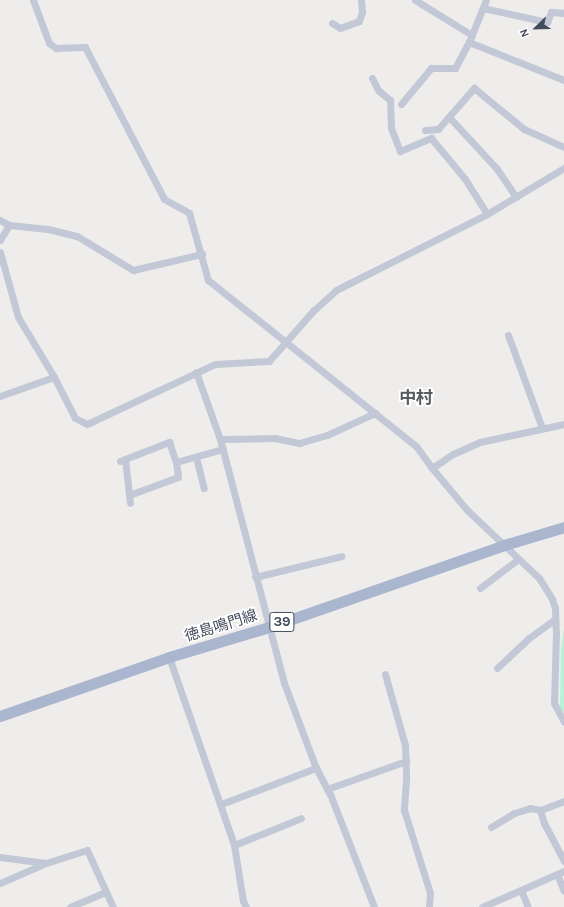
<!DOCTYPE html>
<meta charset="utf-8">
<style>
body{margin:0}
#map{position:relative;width:564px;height:907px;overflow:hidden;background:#efedec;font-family:Karla,"Noto Sans JP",sans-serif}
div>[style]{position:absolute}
.green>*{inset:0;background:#b7f1d8}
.minor>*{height:7px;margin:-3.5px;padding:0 3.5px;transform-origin:3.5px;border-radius:3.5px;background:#c2c8d5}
.primary>*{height:11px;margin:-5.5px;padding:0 5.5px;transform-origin:5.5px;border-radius:5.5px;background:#aab5ce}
span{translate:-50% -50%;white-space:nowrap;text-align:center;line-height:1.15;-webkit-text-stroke:3.5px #fff;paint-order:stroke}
.shield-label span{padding:1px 3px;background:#fff;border:1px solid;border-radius:3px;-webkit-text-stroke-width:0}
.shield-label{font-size:14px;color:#444c5b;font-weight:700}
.street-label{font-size:15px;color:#444c5b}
.quarter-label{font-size:17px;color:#595b62;font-weight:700}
.north{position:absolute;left:516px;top:8px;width:40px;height:40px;-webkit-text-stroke:3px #fff;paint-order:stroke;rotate:247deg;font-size:11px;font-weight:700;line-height:16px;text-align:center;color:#444c5b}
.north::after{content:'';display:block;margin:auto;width:14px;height:18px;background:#444c5b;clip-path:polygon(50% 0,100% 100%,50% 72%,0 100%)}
</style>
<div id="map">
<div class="green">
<div style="clip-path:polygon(564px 628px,564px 713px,560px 708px,561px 650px)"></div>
</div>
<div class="minor">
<div style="left:33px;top:0;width:46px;rotate:69.6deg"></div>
<div style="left:49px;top:43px;width:9px;rotate:36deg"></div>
<div style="left:56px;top:48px;width:29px;rotate:-2deg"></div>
<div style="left:85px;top:47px;width:171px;rotate:62.5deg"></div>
<div style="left:164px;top:199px;width:29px;rotate:29deg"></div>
<div style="left:189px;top:213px;width:70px;rotate:74.2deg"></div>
<div style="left:208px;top:280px;width:266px;rotate:38.6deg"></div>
<div style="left:416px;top:446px;width:27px;rotate:54deg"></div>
<div style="left:432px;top:468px;width:55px;rotate:50.2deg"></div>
<div style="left:467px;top:510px;width:99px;rotate:43.4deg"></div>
<div style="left:539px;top:578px;width:25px;rotate:58deg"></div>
<div style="left:552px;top:599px;width:9px;rotate:72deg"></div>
<div style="left:555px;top:608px;width:24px;rotate:88deg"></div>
<div style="left:556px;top:632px;width:71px;rotate:91.6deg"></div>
<div style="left:554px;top:703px;width:21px;rotate:62deg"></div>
<div style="left:415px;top:0;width:67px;rotate:31.6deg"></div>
<div style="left:483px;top:8px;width:66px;rotate:12.3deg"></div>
<div style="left:547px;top:22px;width:11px;rotate:-68deg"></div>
<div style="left:551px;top:12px;width:13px;rotate:4deg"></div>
<div style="left:332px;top:23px;width:9px;rotate:32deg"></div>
<div style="left:340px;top:28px;width:20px;rotate:-20deg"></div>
<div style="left:359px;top:21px;width:9px;rotate:-72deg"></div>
<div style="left:362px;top:12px;width:12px;rotate:-95deg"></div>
<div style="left:469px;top:42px;width:102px;rotate:21.8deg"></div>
<div style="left:372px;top:78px;width:13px;rotate:63deg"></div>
<div style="left:378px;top:90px;width:16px;rotate:40deg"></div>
<div style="left:390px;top:100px;width:28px;rotate:88deg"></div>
<div style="left:391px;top:128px;width:25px;rotate:69deg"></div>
<div style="left:400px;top:151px;width:34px;rotate:-23deg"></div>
<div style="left:431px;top:138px;width:53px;rotate:50.3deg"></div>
<div style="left:465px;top:179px;width:41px;rotate:57.8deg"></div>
<div style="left:401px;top:104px;width:47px;rotate:-50.2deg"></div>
<div style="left:431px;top:68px;width:24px"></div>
<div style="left:455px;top:68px;width:30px;rotate:-62deg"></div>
<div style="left:469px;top:42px;width:45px;rotate:-68deg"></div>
<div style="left:449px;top:117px;width:71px;rotate:47.3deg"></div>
<div style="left:497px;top:169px;width:34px;rotate:56deg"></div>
<div style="left:425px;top:130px;width:13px;rotate:-4deg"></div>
<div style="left:438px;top:129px;width:55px;rotate:-48.7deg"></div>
<div style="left:474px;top:88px;width:65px;rotate:39.4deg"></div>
<div style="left:524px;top:129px;width:44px;rotate:24.2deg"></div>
<div style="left:0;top:220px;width:10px;rotate:29deg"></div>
<div style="left:9px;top:225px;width:39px;rotate:6deg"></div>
<div style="left:48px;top:229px;width:30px;rotate:14deg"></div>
<div style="left:77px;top:236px;width:66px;rotate:31.3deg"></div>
<div style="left:133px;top:270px;width:71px;rotate:-13.1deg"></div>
<div style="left:0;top:240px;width:17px;rotate:-59deg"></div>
<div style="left:0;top:252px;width:67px;rotate:74.5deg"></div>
<div style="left:18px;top:317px;width:70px;rotate:59deg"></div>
<div style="left:54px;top:377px;width:46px;rotate:62.9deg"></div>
<div style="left:75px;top:418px;width:13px;rotate:27deg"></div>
<div style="left:87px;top:424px;width:141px;rotate:-25.1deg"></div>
<div style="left:215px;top:364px;width:54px;rotate:-3.2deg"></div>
<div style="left:269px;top:361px;width:67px;rotate:-48.7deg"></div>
<div style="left:313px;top:311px;width:31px;rotate:-42deg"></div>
<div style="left:336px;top:290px;width:169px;rotate:-26.7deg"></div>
<div style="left:487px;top:214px;width:90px;rotate:-30.9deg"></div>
<div style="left:508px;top:335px;width:99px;rotate:69.9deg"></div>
<div style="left:196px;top:372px;width:71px;rotate:70.3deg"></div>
<div style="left:220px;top:439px;width:252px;rotate:75.3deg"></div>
<div style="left:284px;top:683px;width:91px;rotate:69.4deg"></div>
<div style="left:316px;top:768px;width:30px;rotate:62deg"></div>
<div style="left:330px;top:794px;width:121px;rotate:68.7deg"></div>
<div style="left:0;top:396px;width:57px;rotate:-19.4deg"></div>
<div style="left:220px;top:439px;width:55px;rotate:-1deg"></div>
<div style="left:275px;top:438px;width:25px;rotate:12deg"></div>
<div style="left:299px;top:443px;width:29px;rotate:-16deg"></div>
<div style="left:327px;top:435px;width:53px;rotate:-24.6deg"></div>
<div style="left:196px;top:457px;width:32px;rotate:76deg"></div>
<div style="left:125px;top:459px;width:44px;rotate:83.5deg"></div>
<div style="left:120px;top:461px;width:53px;rotate:-21.2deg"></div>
<div style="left:169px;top:442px;width:21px;rotate:71deg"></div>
<div style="left:176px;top:462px;width:15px;rotate:82deg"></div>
<div style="left:178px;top:477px;width:52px;rotate:159.8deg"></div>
<div style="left:176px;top:462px;width:49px;rotate:-15.5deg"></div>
<div style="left:432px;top:468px;width:25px;rotate:-34deg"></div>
<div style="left:453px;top:454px;width:30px;rotate:-24deg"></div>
<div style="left:480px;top:442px;width:86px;rotate:-12.1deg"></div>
<div style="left:255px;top:577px;width:89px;rotate:-13.6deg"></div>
<div style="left:480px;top:588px;width:48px;rotate:-37.3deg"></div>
<div style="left:169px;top:657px;width:199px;rotate:70.9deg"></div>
<div style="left:234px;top:845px;width:57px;rotate:80.9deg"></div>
<div style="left:243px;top:901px;width:7px;rotate:63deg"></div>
<div style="left:497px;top:668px;width:44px;rotate:-43.2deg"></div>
<div style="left:529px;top:638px;width:32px;rotate:-36deg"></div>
<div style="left:385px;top:674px;width:74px;rotate:74.3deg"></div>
<div style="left:405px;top:745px;width:34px;rotate:88deg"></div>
<div style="left:406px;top:779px;width:31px;rotate:94deg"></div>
<div style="left:404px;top:810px;width:87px;rotate:72.6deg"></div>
<div style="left:430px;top:893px;width:14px;rotate:94deg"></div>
<div style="left:327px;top:789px;width:84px;rotate:-19.5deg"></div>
<div style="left:564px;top:801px;width:26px;rotate:159deg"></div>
<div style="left:540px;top:810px;width:14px;rotate:73deg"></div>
<div style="left:544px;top:823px;width:43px;rotate:62.2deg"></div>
<div style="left:221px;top:804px;width:102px;rotate:-20.8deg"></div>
<div style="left:491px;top:827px;width:27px;rotate:-31deg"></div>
<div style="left:514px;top:813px;width:17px;rotate:-17deg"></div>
<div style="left:530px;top:808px;width:10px;rotate:11deg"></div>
<div style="left:234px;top:845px;width:72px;rotate:-21.9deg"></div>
<div style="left:0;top:857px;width:46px;rotate:7.4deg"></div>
<div style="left:46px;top:863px;width:43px;rotate:-17.6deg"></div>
<div style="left:87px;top:850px;width:63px;rotate:65.5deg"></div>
<div style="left:557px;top:874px;width:18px;rotate:68deg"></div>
<div style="left:0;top:883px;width:50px;rotate:-23.5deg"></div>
<div style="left:521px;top:890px;width:18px;rotate:68deg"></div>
<div style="left:70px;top:907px;width:39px;rotate:-23deg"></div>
<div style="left:482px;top:907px;width:90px;rotate:-23.7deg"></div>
</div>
<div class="primary">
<div style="left:0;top:716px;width:179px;rotate:-19.2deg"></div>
<div style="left:169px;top:657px;width:104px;rotate:-16.7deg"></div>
<div style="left:269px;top:627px;width:249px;rotate:-19.2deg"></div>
<div style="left:504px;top:545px;width:63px;rotate:-16.7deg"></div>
</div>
<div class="shield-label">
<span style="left:282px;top:622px">39</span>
</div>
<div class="street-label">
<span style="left:221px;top:626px;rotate:-17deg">徳島鳴門線</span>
</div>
<div class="quarter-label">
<span style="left:416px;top:398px">中村</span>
</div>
<div class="north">N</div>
</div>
